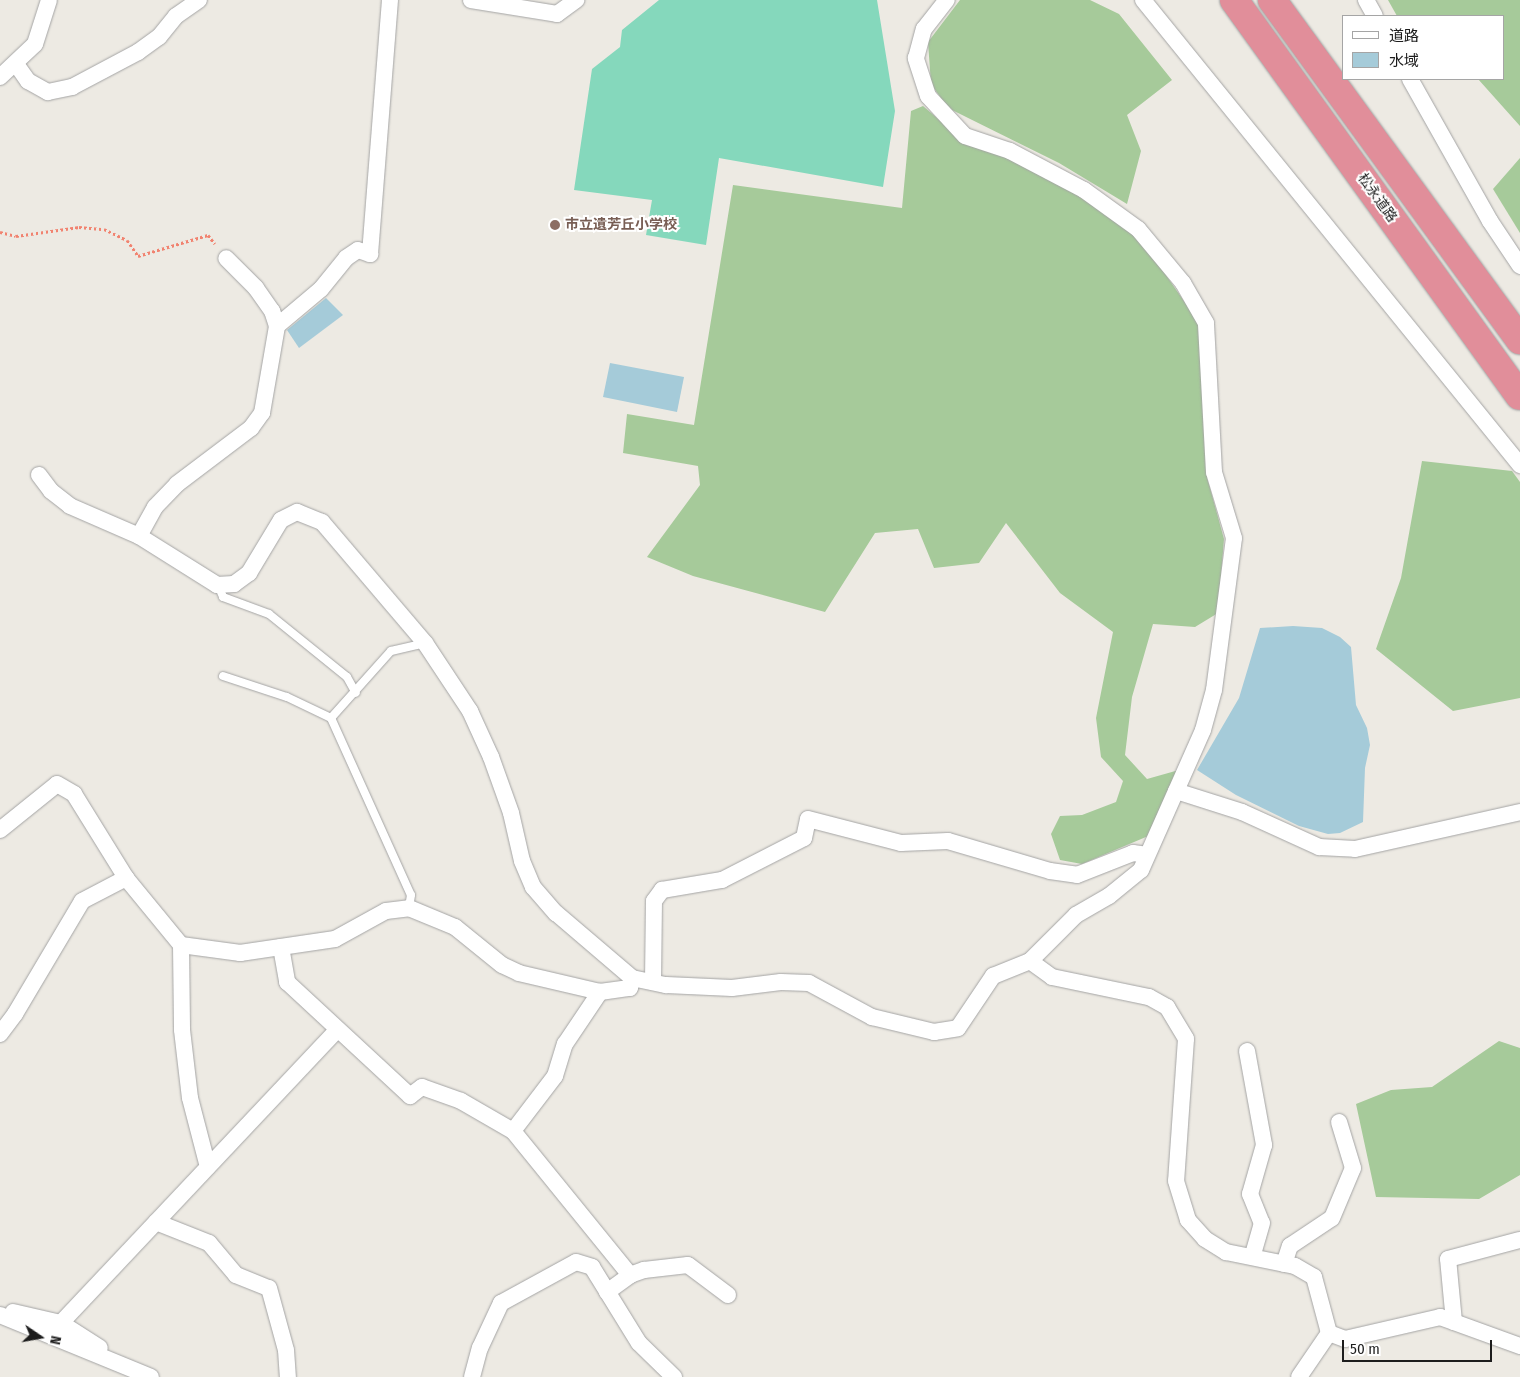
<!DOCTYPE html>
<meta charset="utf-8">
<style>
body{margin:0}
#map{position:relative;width:1520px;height:1377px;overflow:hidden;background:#edeae3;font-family:"Fira Sans Condensed","Noto Sans JP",sans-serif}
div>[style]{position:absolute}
.forest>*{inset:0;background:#a6ca9a}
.pitch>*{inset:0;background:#85d8bc}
.water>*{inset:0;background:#a5cbd9}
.path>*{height:3px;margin-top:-1.5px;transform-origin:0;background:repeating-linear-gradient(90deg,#f18370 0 2.5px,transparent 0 5px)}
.roads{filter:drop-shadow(0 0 1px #a4a4a4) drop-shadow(0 0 1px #a4a4a4)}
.service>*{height:8px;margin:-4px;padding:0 4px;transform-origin:4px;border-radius:4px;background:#fff}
.minor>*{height:16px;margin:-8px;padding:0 8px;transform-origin:8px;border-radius:8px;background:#fff}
.motorway>*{height:28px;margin:-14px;padding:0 14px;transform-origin:14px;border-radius:14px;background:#e18e9a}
.dots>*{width:14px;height:14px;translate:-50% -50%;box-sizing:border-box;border:2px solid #fff;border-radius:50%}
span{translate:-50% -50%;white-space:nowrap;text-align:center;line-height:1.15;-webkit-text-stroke:4px #fff;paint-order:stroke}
.street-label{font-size:14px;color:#1d1d1d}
.education-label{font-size:14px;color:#785e54;font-weight:700}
.left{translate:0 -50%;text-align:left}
.legend{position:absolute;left:1342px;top:15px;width:162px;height:65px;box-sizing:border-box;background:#fff;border:1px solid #a5a5a5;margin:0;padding:6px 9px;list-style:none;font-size:15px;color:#1d1d1d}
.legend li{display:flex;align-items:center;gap:10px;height:25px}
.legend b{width:25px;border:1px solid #a5a5a5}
.north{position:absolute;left:15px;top:1312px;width:50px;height:50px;-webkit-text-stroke:4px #fff;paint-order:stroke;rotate:102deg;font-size:14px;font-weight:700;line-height:20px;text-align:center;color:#1d1d1d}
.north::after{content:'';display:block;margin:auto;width:18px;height:22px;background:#1d1d1d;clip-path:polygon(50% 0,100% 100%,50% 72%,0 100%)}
.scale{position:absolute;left:1342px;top:1340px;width:150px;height:22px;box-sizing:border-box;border:2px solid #1d1d1d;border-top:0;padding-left:6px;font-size:15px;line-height:18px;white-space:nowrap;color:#1d1d1d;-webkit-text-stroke:4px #fff;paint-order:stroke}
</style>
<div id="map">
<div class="forest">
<div style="clip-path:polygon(960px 0,1090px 0,1119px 14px,1172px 80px,1127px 115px,1141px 151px,1127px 204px,1059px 163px,948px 108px,931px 84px,928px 42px)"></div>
<div style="clip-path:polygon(1388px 0,1520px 0,1520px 126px,1478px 79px,1504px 79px,1504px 16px,1397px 16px)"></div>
<div style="clip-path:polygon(923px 106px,958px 136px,1011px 157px,1083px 194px,1145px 245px,1202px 327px,1207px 477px,1224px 539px,1218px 613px,1195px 627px,1153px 624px,1132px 697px,1125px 755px,1147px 779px,1186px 768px,1153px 834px,1082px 864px,1060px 860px,1051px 834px,1060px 816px,1082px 815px,1116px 802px,1123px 781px,1101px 757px,1096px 718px,1113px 632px,1060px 593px,1006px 523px,979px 563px,934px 568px,918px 529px,875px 533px,825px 612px,693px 576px,647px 557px,700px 485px,698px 466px,623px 453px,627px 414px,694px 425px,733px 185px,902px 208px,911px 111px)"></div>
<div style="clip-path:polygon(1520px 158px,1520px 233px,1493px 189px)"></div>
<div style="clip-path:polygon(1422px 461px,1512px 471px,1520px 482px,1520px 698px,1453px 711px,1376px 649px,1401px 578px)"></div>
<div style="clip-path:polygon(1499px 1041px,1520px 1048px,1520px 1175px,1479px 1199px,1376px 1197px,1356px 1104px,1391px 1090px,1432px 1087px)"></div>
</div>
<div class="pitch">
<div style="clip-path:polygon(659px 0,877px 0,895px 111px,883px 187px,719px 158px,706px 245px,646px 235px,652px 200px,574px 190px,592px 69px,620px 47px,622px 30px)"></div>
</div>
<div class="water">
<div style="clip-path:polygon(326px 298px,343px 315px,299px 348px,287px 330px)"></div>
<div style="clip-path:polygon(610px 363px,684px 377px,677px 412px,603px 397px)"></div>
<div style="clip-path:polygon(1293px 626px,1322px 628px,1340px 637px,1351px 647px,1356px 705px,1367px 728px,1370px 745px,1365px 768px,1363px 822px,1340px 833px,1328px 834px,1299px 826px,1236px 795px,1197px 770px,1239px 698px,1260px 628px)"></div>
</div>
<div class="path">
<div style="left:0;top:232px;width:16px;rotate:14deg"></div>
<div style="left:16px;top:236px;width:64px;rotate:-8.1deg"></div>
<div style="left:79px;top:227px;width:25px;rotate:5deg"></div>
<div style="left:104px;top:229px;width:25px;rotate:26deg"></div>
<div style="left:127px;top:240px;width:19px;rotate:55deg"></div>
<div style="left:138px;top:256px;width:73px;rotate:-16.7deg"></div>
<div style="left:208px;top:235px;width:11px;rotate:52deg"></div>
</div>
<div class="roads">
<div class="service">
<div style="left:218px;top:585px;width:13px;rotate:67deg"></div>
<div style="left:223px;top:597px;width:49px;rotate:20.3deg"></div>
<div style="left:269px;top:614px;width:100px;rotate:38.9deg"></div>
<div style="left:347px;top:677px;width:18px;rotate:61deg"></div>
<div style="left:223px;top:676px;width:67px;rotate:18.2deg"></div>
<div style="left:287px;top:697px;width:49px;rotate:25.5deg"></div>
<div style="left:331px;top:718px;width:90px;rotate:-48.2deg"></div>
<div style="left:391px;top:651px;width:35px;rotate:-13deg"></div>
<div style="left:331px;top:718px;width:194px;rotate:65.7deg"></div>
<div style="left:411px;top:895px;width:13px;rotate:99deg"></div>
</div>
<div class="minor">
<div style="left:471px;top:0;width:87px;rotate:9.2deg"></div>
<div style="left:557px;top:14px;width:24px;rotate:-36deg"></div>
<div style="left:1143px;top:0;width:599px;rotate:50.97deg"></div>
<div style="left:1366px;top:0;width:18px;rotate:61deg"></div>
<div style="left:16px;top:64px;width:21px;rotate:55deg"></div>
<div style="left:28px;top:81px;width:23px;rotate:29deg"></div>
<div style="left:48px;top:92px;width:25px;rotate:-12deg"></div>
<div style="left:72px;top:87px;width:75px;rotate:-27.9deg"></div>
<div style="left:138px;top:52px;width:26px;rotate:-36deg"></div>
<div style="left:159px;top:37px;width:27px;rotate:-51deg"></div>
<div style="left:176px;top:16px;width:28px;rotate:-35deg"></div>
<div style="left:0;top:77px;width:48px;rotate:-43.3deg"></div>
<div style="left:35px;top:44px;width:46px;rotate:-72.3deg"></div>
<div style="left:1410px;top:79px;width:163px;rotate:60.6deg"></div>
<div style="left:1490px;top:221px;width:54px;rotate:56.3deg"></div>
<div style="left:277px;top:326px;width:57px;rotate:-40.1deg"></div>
<div style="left:321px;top:289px;width:40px;rotate:-51deg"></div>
<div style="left:346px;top:258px;width:14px;rotate:-34deg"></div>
<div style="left:358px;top:250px;width:13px;rotate:18deg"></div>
<div style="left:370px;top:254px;width:255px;rotate:-85.5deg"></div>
<div style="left:39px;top:475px;width:20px;rotate:53deg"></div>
<div style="left:51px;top:491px;width:24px;rotate:38deg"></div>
<div style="left:70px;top:506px;width:75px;rotate:23.5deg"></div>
<div style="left:139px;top:536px;width:92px;rotate:32.1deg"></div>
<div style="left:217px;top:585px;width:17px;rotate:-3deg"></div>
<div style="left:234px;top:584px;width:19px;rotate:-36deg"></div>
<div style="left:249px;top:573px;width:62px;rotate:-58.9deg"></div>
<div style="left:281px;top:520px;width:18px;rotate:-27deg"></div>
<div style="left:297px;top:512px;width:27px;rotate:22deg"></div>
<div style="left:322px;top:522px;width:159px;rotate:49.6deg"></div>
<div style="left:425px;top:643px;width:82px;rotate:56.5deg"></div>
<div style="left:470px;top:711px;width:51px;rotate:65.5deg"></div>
<div style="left:491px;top:757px;width:59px;rotate:70.3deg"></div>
<div style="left:511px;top:813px;width:49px;rotate:77.1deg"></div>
<div style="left:522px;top:861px;width:28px;rotate:67deg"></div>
<div style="left:533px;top:887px;width:35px;rotate:49deg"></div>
<div style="left:556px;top:913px;width:100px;rotate:40.5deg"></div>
<div style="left:632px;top:978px;width:35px;rotate:12deg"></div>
<div style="left:666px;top:985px;width:66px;rotate:2.6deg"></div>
<div style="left:732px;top:988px;width:49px;rotate:-7deg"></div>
<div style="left:781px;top:982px;width:28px;rotate:2deg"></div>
<div style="left:809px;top:983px;width:72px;rotate:28.4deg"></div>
<div style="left:872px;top:1017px;width:64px;rotate:13.6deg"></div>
<div style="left:934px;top:1032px;width:24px;rotate:-9deg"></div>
<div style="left:958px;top:1028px;width:63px;rotate:-56.1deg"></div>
<div style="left:993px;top:976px;width:40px;rotate:-22deg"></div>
<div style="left:1030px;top:961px;width:65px;rotate:-45deg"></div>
<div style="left:1076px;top:915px;width:38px;rotate:-30deg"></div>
<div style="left:1109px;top:896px;width:41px;rotate:-39.1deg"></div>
<div style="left:1141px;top:870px;width:153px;rotate:-66.1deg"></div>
<div style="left:1203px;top:730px;width:41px;rotate:-74.6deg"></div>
<div style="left:1214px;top:690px;width:153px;rotate:-82.5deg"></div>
<div style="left:1234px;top:538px;width:69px;rotate:-106.9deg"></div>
<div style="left:1214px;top:472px;width:149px;rotate:-93.1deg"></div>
<div style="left:1206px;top:323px;width:46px;rotate:-119.9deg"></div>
<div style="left:1183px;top:283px;width:70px;rotate:-129.8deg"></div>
<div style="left:1138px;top:229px;width:67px;rotate:-144.2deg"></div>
<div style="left:1084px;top:190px;width:84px;rotate:-152.2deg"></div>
<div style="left:1010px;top:151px;width:47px;rotate:-161.6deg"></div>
<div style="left:965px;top:136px;width:54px;rotate:-132.8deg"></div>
<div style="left:928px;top:96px;width:40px;rotate:-108deg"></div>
<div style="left:916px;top:58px;width:30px;rotate:-75deg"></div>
<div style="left:924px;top:29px;width:37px;rotate:-52deg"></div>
<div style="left:139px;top:536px;width:33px;rotate:-61deg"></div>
<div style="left:155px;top:507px;width:32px;rotate:-46deg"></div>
<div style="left:177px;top:484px;width:93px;rotate:-37.1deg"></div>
<div style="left:251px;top:428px;width:19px;rotate:-54deg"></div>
<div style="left:262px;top:413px;width:88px;rotate:-80.2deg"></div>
<div style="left:277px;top:326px;width:16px;rotate:-108deg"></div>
<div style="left:272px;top:311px;width:28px;rotate:-125deg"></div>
<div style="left:256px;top:288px;width:42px;rotate:-135deg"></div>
<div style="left:1176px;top:791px;width:69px;rotate:17.7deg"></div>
<div style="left:1242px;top:812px;width:85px;rotate:24.4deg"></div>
<div style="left:1319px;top:847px;width:36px;rotate:3deg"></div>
<div style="left:1355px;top:849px;width:169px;rotate:-12.6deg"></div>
<div style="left:0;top:830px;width:73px;rotate:-38.9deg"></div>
<div style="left:57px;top:784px;width:20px;rotate:30deg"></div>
<div style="left:74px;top:794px;width:99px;rotate:58.2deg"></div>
<div style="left:126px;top:878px;width:87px;rotate:50.6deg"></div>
<div style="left:181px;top:945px;width:60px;rotate:7.7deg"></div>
<div style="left:240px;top:953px;width:96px;rotate:-8.4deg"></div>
<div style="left:335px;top:939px;width:58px;rotate:-28.8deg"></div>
<div style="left:386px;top:911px;width:23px;rotate:-7deg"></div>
<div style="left:409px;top:908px;width:50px;rotate:22.4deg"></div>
<div style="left:455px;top:927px;width:60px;rotate:39deg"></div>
<div style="left:502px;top:965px;width:19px;rotate:25deg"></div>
<div style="left:519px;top:973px;width:83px;rotate:13.2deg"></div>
<div style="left:181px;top:945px;width:85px;rotate:89.3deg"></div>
<div style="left:182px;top:1030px;width:68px;rotate:83.3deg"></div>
<div style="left:190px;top:1098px;width:71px;rotate:75.4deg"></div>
<div style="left:281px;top:947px;width:36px;rotate:80deg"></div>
<div style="left:287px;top:982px;width:168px;rotate:42.8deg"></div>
<div style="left:410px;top:1096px;width:15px;rotate:-37deg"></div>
<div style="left:422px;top:1087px;width:41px;rotate:19.7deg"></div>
<div style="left:461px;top:1101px;width:60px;rotate:30deg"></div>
<div style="left:513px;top:1131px;width:186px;rotate:50.9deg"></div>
<div style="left:1030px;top:961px;width:27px;rotate:36deg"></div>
<div style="left:1052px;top:977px;width:99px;rotate:11.7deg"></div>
<div style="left:1149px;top:997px;width:21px;rotate:29deg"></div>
<div style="left:1167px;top:1007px;width:37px;rotate:59deg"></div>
<div style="left:1186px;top:1039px;width:142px;rotate:94deg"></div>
<div style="left:1176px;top:1181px;width:41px;rotate:72.9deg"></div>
<div style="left:1188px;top:1220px;width:25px;rotate:48deg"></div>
<div style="left:1205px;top:1239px;width:25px;rotate:32deg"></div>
<div style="left:1226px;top:1252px;width:70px;rotate:11.5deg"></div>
<div style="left:1295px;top:1266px;width:22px;rotate:30deg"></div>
<div style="left:1314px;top:1277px;width:58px;rotate:75deg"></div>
<div style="left:1329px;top:1333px;width:53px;rotate:124.3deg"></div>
<div style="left:653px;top:982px;width:81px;rotate:-89.3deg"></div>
<div style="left:654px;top:901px;width:14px;rotate:-54deg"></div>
<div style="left:662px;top:890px;width:61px;rotate:-9.5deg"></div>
<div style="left:722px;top:880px;width:92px;rotate:-27.1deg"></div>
<div style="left:804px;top:838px;width:19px;rotate:-78deg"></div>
<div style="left:808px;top:819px;width:96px;rotate:14.5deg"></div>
<div style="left:901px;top:843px;width:47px;rotate:-2.4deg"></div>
<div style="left:948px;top:841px;width:106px;rotate:16.4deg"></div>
<div style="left:1050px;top:871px;width:27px;rotate:8deg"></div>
<div style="left:1077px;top:875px;width:60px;rotate:-21.4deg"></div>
<div style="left:1133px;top:853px;width:14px;rotate:8deg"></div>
<div style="left:0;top:1034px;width:25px;rotate:-53deg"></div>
<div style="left:15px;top:1014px;width:131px;rotate:-59.3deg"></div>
<div style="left:82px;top:901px;width:50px;rotate:-27.6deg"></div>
<div style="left:1247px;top:1051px;width:96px;rotate:79.7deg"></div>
<div style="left:1264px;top:1145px;width:51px;rotate:105.9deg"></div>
<div style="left:1250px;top:1194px;width:31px;rotate:68deg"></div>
<div style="left:1262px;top:1223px;width:35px;rotate:106deg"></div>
<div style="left:513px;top:1131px;width:69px;rotate:-52.6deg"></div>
<div style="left:555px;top:1076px;width:34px;rotate:-73deg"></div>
<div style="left:565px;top:1044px;width:63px;rotate:-56.1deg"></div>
<div style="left:600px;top:992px;width:30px;rotate:-8deg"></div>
<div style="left:630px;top:988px;width:10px;rotate:-79deg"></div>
<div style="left:156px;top:1222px;width:57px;rotate:21.6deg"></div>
<div style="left:209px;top:1243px;width:42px;rotate:49.8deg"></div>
<div style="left:236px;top:1275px;width:35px;rotate:22deg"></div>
<div style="left:269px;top:1288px;width:64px;rotate:74.7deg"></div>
<div style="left:286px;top:1350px;width:27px;rotate:86deg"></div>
<div style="left:1284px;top:1264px;width:19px;rotate:-72deg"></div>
<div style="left:1290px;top:1246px;width:50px;rotate:-33.7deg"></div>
<div style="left:1332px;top:1218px;width:54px;rotate:-67.2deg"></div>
<div style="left:1353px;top:1168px;width:48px;rotate:-106.9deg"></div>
<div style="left:607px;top:1292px;width:29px;rotate:-36deg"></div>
<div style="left:630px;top:1275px;width:15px;rotate:-20deg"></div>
<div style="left:644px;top:1270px;width:44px;rotate:-6.5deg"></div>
<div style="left:688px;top:1265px;width:50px;rotate:36.9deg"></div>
<div style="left:13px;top:1312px;width:49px;rotate:12.9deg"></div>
<div style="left:61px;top:1323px;width:46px;rotate:32.7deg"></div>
<div style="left:0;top:1315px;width:163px;rotate:22.3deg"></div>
<div style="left:1454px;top:1322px;width:63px;rotate:-95.4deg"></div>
<div style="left:1448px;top:1259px;width:74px;rotate:-14.8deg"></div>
<div style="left:61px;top:1323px;width:403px;rotate:-46.7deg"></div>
<div style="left:1329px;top:1333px;width:17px;rotate:21deg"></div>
<div style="left:1345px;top:1339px;width:98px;rotate:-13deg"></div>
<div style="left:1440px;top:1317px;width:85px;rotate:19.9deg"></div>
<div style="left:472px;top:1377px;width:30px;rotate:-75deg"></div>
<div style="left:480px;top:1348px;width:50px;rotate:-65deg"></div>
<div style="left:501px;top:1303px;width:85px;rotate:-28.7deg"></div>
<div style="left:576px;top:1262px;width:17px;rotate:17deg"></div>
<div style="left:592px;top:1267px;width:89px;rotate:58.3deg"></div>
<div style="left:639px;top:1343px;width:49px;rotate:44.2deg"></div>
</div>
<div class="motorway">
<div style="left:1234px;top:0;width:488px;rotate:54.2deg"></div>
<div style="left:1272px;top:0;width:421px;rotate:53.9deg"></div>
</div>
</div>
<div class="dots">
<div style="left:555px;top:225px;background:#8d6e63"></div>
</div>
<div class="street-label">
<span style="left:1377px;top:198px;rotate:54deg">松永道路</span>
</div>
<div class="education-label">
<span class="left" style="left:565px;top:225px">市立遺芳丘小学校</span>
</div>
<ul class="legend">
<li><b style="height:6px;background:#fff"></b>道路</li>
<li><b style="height:14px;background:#a5cbd9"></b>水域</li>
</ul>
<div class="north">N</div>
<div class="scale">50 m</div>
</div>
